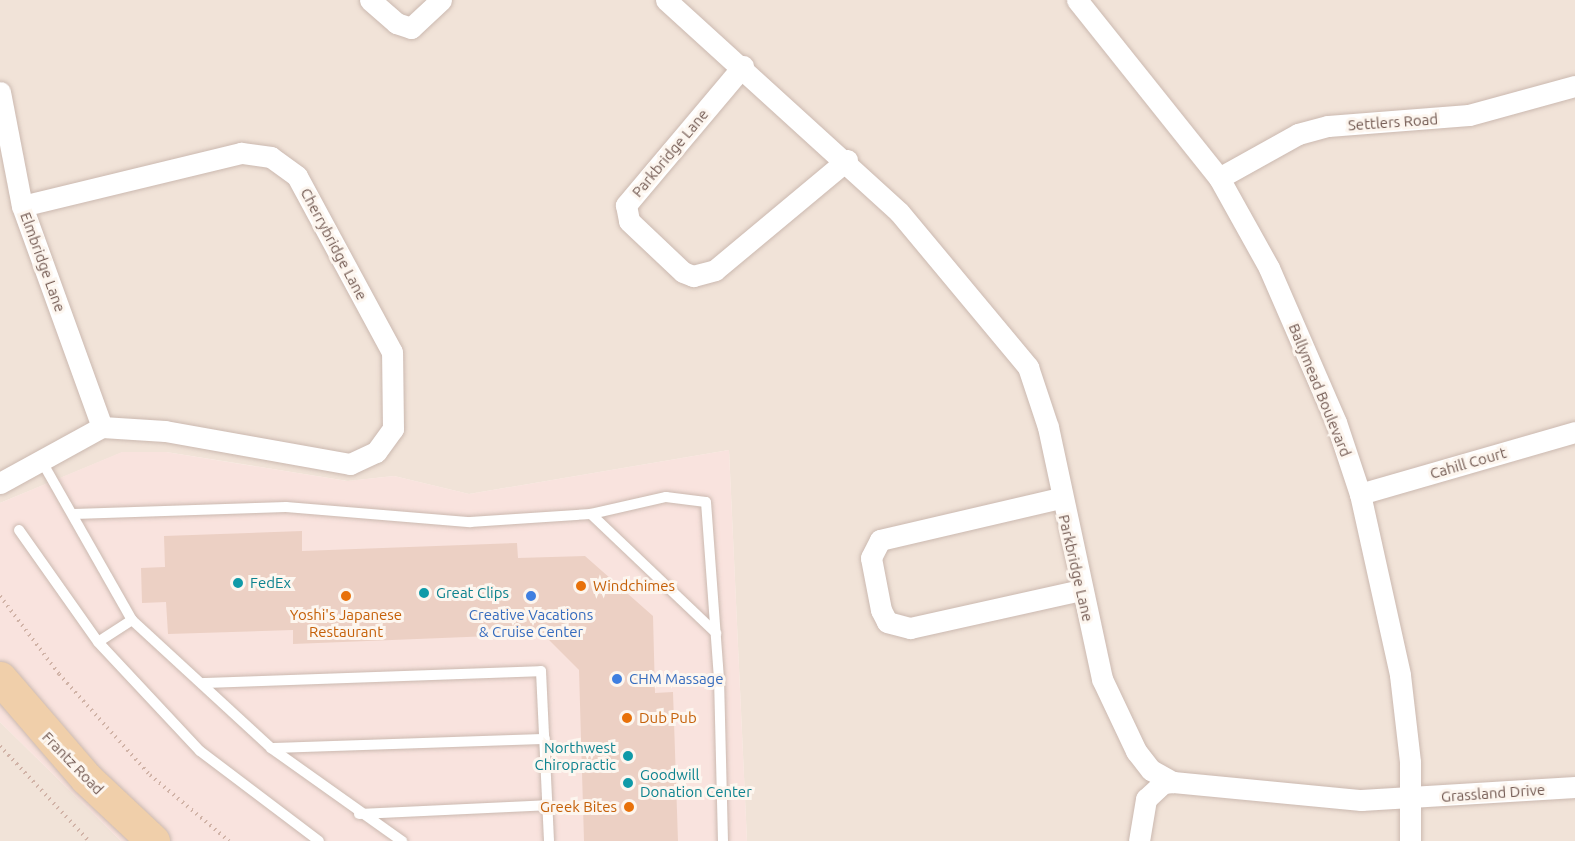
<!DOCTYPE html>
<style>
body{margin:0}
#map{position:relative;width:1575px;height:841px;overflow:hidden;background:#faf2e9;font-family:Ubuntu,sans-serif}
div>[style]{position:absolute}
.residential>*{inset:0;background:#f1e3d8}
.commercial>*{inset:0;background:#f9e3de}
.building>*{inset:0;background:#ecd0c4}
.path>*{height:4px;margin-top:-2px;transform-origin:0;background:repeating-linear-gradient(90deg,#d1b3a7 0 1.5px,transparent 0 6px)}
.roads{filter:drop-shadow(0 0 2px #cbb9b0) drop-shadow(0 0 2px #cbb9b0)}
.service>*{height:10px;margin:-5px;padding:0 5px;transform-origin:5px;border-radius:5px;background:#fff}
.minor>*{height:21px;margin:-10.5px;padding:0 10.5px;transform-origin:10.5px;border-radius:10.5px;background:#fff}
.primary>*{height:33px;margin:-16.5px;padding:0 16.5px;transform-origin:16.5px;border-radius:16.5px;background:#f0cfaa}
.dots>*{width:16px;height:16px;translate:-50% -50%;box-sizing:border-box;border:3px solid #fdf6ef;border-radius:50%}
span{translate:-50% -50%;white-space:nowrap;text-align:center;line-height:1.15;-webkit-text-stroke:6px #fdf6ef;paint-order:stroke}
.street-label{font-size:15px;color:#715850}
.culture-label{font-size:15px;color:#0d838f}
.left{translate:0 -50%;text-align:left}
.right{translate:-100% -50%;text-align:right}
.food-label{font-size:15px;color:#c56008}
.shop-label{font-size:15px;color:#366cbe}
</style>
<div id="map">
<div class="residential">
<div style="clip-path:polygon(0 0,1575px 0,1575px 841px,747px 841px,729px 450px,469px 494px,394px 476px,348px 481px,166px 452px,123px 452px,0 503px)"></div>
<div style="clip-path:polygon(0 722px,121px 841px,0 841px)"></div>
</div>
<div class="commercial">
<div style="clip-path:polygon(729px 450px,747px 841px,121px 841px,0 722px,0 503px,122px 452px,166px 452px,347px 481px,394px 476px,469px 494px)"></div>
</div>
<div class="building">
<div style="clip-path:polygon(302px 531px,302px 551px,517px 543px,518px 558px,585px 556px,653px 616px,655px 693px,673px 692px,678px 841px,584px 841px,579px 670px,543px 634px,293px 644px,293px 630px,168px 634px,166px 602px,142px 603px,141px 568px,165px 567px,164px 536px)"></div>
</div>
<div class="path">
<div style="left:0;top:596px;width:98px;rotate:52.9deg"></div>
<div style="left:59px;top:674px;width:136px;rotate:48deg"></div>
<div style="left:150px;top:775px;width:103px;rotate:39.9deg"></div>
<div style="left:0;top:746px;width:130px;rotate:46.9deg"></div>
</div>
<div class="roads">
<div class="service">
<div style="left:41px;top:460px;width:184px;rotate:60.4deg"></div>
<div style="left:132px;top:620px;width:189px;rotate:42.6deg"></div>
<div style="left:271px;top:748px;width:161px;rotate:35.4deg"></div>
<div style="left:74px;top:514px;width:212px;rotate:-1.9deg"></div>
<div style="left:286px;top:507px;width:185px;rotate:4.7deg"></div>
<div style="left:470px;top:522px;width:121px;rotate:-3.8deg"></div>
<div style="left:591px;top:514px;width:77px;rotate:-12.8deg"></div>
<div style="left:666px;top:497px;width:40px;rotate:7.1deg"></div>
<div style="left:706px;top:502px;width:176px;rotate:85.8deg"></div>
<div style="left:719px;top:678px;width:163px;rotate:88.6deg"></div>
<div style="left:591px;top:514px;width:173px;rotate:43.6deg"></div>
<div style="left:19px;top:530px;width:137px;rotate:54.8deg"></div>
<div style="left:132px;top:620px;width:40px;rotate:147.1deg"></div>
<div style="left:98px;top:642px;width:149px;rotate:46.9deg"></div>
<div style="left:200px;top:751px;width:149px;rotate:37.1deg"></div>
<div style="left:203px;top:683px;width:338px;rotate:-2deg"></div>
<div style="left:541px;top:671px;width:170px;rotate:87.3deg"></div>
<div style="left:271px;top:748px;width:274px;rotate:-1.9deg"></div>
<div style="left:359px;top:814px;width:188px;rotate:-2.7deg"></div>
</div>
<div class="minor">
<div style="left:370px;top:0;width:35px;rotate:41deg"></div>
<div style="left:396px;top:23px;width:16px;rotate:18deg"></div>
<div style="left:411px;top:28px;width:41px;rotate:-43deg"></div>
<div style="left:666px;top:0;width:315px;rotate:42.3deg"></div>
<div style="left:899px;top:212px;width:202px;rotate:50.2deg"></div>
<div style="left:1028px;top:367px;width:63px;rotate:71.6deg"></div>
<div style="left:1048px;top:427px;width:258px;rotate:77.9deg"></div>
<div style="left:1102px;top:679px;width:80px;rotate:64.7deg"></div>
<div style="left:1136px;top:751px;width:24px;rotate:52deg"></div>
<div style="left:1151px;top:770px;width:25px;rotate:29deg"></div>
<div style="left:1173px;top:782px;width:189px;rotate:5.5deg"></div>
<div style="left:1361px;top:800px;width:214px;rotate:-3.5deg"></div>
<div style="left:1077px;top:0;width:228px;rotate:51.4deg"></div>
<div style="left:1219px;top:178px;width:103px;rotate:60.9deg"></div>
<div style="left:1269px;top:268px;width:168px;rotate:66.5deg"></div>
<div style="left:1336px;top:422px;width:76px;rotate:71.6deg"></div>
<div style="left:1360px;top:494px;width:185px;rotate:77.5deg"></div>
<div style="left:1400px;top:675px;width:88px;rotate:83.4deg"></div>
<div style="left:1410px;top:762px;width:79px;rotate:90deg"></div>
<div style="left:743px;top:66px;width:182px;rotate:130.1deg"></div>
<div style="left:626px;top:205px;width:16px;rotate:79deg"></div>
<div style="left:629px;top:221px;width:74px;rotate:43.4deg"></div>
<div style="left:683px;top:272px;width:11px;rotate:22deg"></div>
<div style="left:693px;top:276px;width:23px;rotate:-15deg"></div>
<div style="left:715px;top:270px;width:172px;rotate:-39.8deg"></div>
<div style="left:0;top:92px;width:116px;rotate:79.1deg"></div>
<div style="left:22px;top:206px;width:235px;rotate:70.1deg"></div>
<div style="left:1219px;top:178px;width:90px;rotate:-29.1deg"></div>
<div style="left:1298px;top:134px;width:31px;rotate:-15deg"></div>
<div style="left:1328px;top:126px;width:141px;rotate:-4.5deg"></div>
<div style="left:1469px;top:115px;width:110px;rotate:-15.3deg"></div>
<div style="left:0;top:483px;width:116px;rotate:-28.8deg"></div>
<div style="left:102px;top:427px;width:63px;rotate:3.6deg"></div>
<div style="left:165px;top:431px;width:188px;rotate:10.1deg"></div>
<div style="left:350px;top:464px;width:29px;rotate:-25deg"></div>
<div style="left:376px;top:452px;width:29px;rotate:-54deg"></div>
<div style="left:393px;top:429px;width:77px;rotate:-90.7deg"></div>
<div style="left:392px;top:352px;width:200px;rotate:-118.4deg"></div>
<div style="left:297px;top:176px;width:32px;rotate:-144deg"></div>
<div style="left:271px;top:157px;width:30px;rotate:-172deg"></div>
<div style="left:241px;top:153px;width:225px;rotate:166.4deg"></div>
<div style="left:1360px;top:494px;width:224px;rotate:-16.1deg"></div>
<div style="left:1060px;top:498px;width:185px;rotate:166.9deg"></div>
<div style="left:880px;top:540px;width:20px;rotate:117deg"></div>
<div style="left:871px;top:558px;width:53px;rotate:79.1deg"></div>
<div style="left:881px;top:610px;width:13px;rotate:63deg"></div>
<div style="left:887px;top:622px;width:24px;rotate:15deg"></div>
<div style="left:910px;top:628px;width:175px;rotate:-12.5deg"></div>
<div style="left:1139px;top:841px;width:43px;rotate:-80.5deg"></div>
<div style="left:1146px;top:799px;width:23px;rotate:-43deg"></div>
<div style="left:1163px;top:783px;width:10px;rotate:-6deg"></div>
</div>
<div class="primary">
<div style="left:0;top:678px;width:132px;rotate:49.3deg"></div>
<div style="left:86px;top:778px;width:92px;rotate:43.2deg"></div>
</div>
</div>
<div class="dots">
<div style="left:238px;top:583px;background:#0f9aa8"></div>
<div style="left:581px;top:586px;background:#e8710a"></div>
<div style="left:424px;top:593px;background:#0f9aa8"></div>
<div style="left:346px;top:596px;background:#e8710a"></div>
<div style="left:531px;top:596px;background:#3f7fe0"></div>
<div style="left:617px;top:679px;background:#3f7fe0"></div>
<div style="left:627px;top:718px;background:#e8710a"></div>
<div style="left:628px;top:756px;background:#0f9aa8"></div>
<div style="left:628px;top:783px;background:#0f9aa8"></div>
<div style="left:629px;top:807px;background:#e8710a"></div>
</div>
<div class="street-label">
<span style="left:1393px;top:122px;rotate:-4deg">Settlers Road</span>
<span style="left:670px;top:153px;rotate:-50deg">Parkbridge Lane</span>
<span style="left:334px;top:244px;rotate:62deg">Cherrybridge Lane</span>
<span style="left:43px;top:262px;rotate:70deg">Elmbridge Lane</span>
<span style="left:1320px;top:390px;rotate:68deg">Ballymead Boulevard</span>
<span style="left:1468px;top:463px;rotate:-16deg">Cahill Court</span>
<span style="left:1076px;top:568px;rotate:77deg">Parkbridge Lane</span>
<span style="left:73px;top:763px;rotate:46deg">Frantz Road</span>
<span style="left:1493px;top:793px;rotate:-4deg">Grassland Drive</span>
</div>
<div class="culture-label">
<span class="left" style="left:250px;top:583px">FedEx</span>
<span class="left" style="left:436px;top:593px">Great Clips</span>
<span class="right" style="left:616px;top:756px">Northwest<br>Chiropractic</span>
<span class="left" style="left:640px;top:783px">Goodwill<br>Donation Center</span>
</div>
<div class="food-label">
<span class="left" style="left:593px;top:586px">Windchimes</span>
<span style="left:346px;top:623px">Yoshi's Japanese<br>Restaurant</span>
<span class="left" style="left:639px;top:718px">Dub Pub</span>
<span class="right" style="left:617px;top:807px">Greek Bites</span>
</div>
<div class="shop-label">
<span style="left:531px;top:623px">Creative Vacations<br>&amp; Cruise Center</span>
<span class="left" style="left:629px;top:679px">CHM Massage</span>
</div>
</div>
